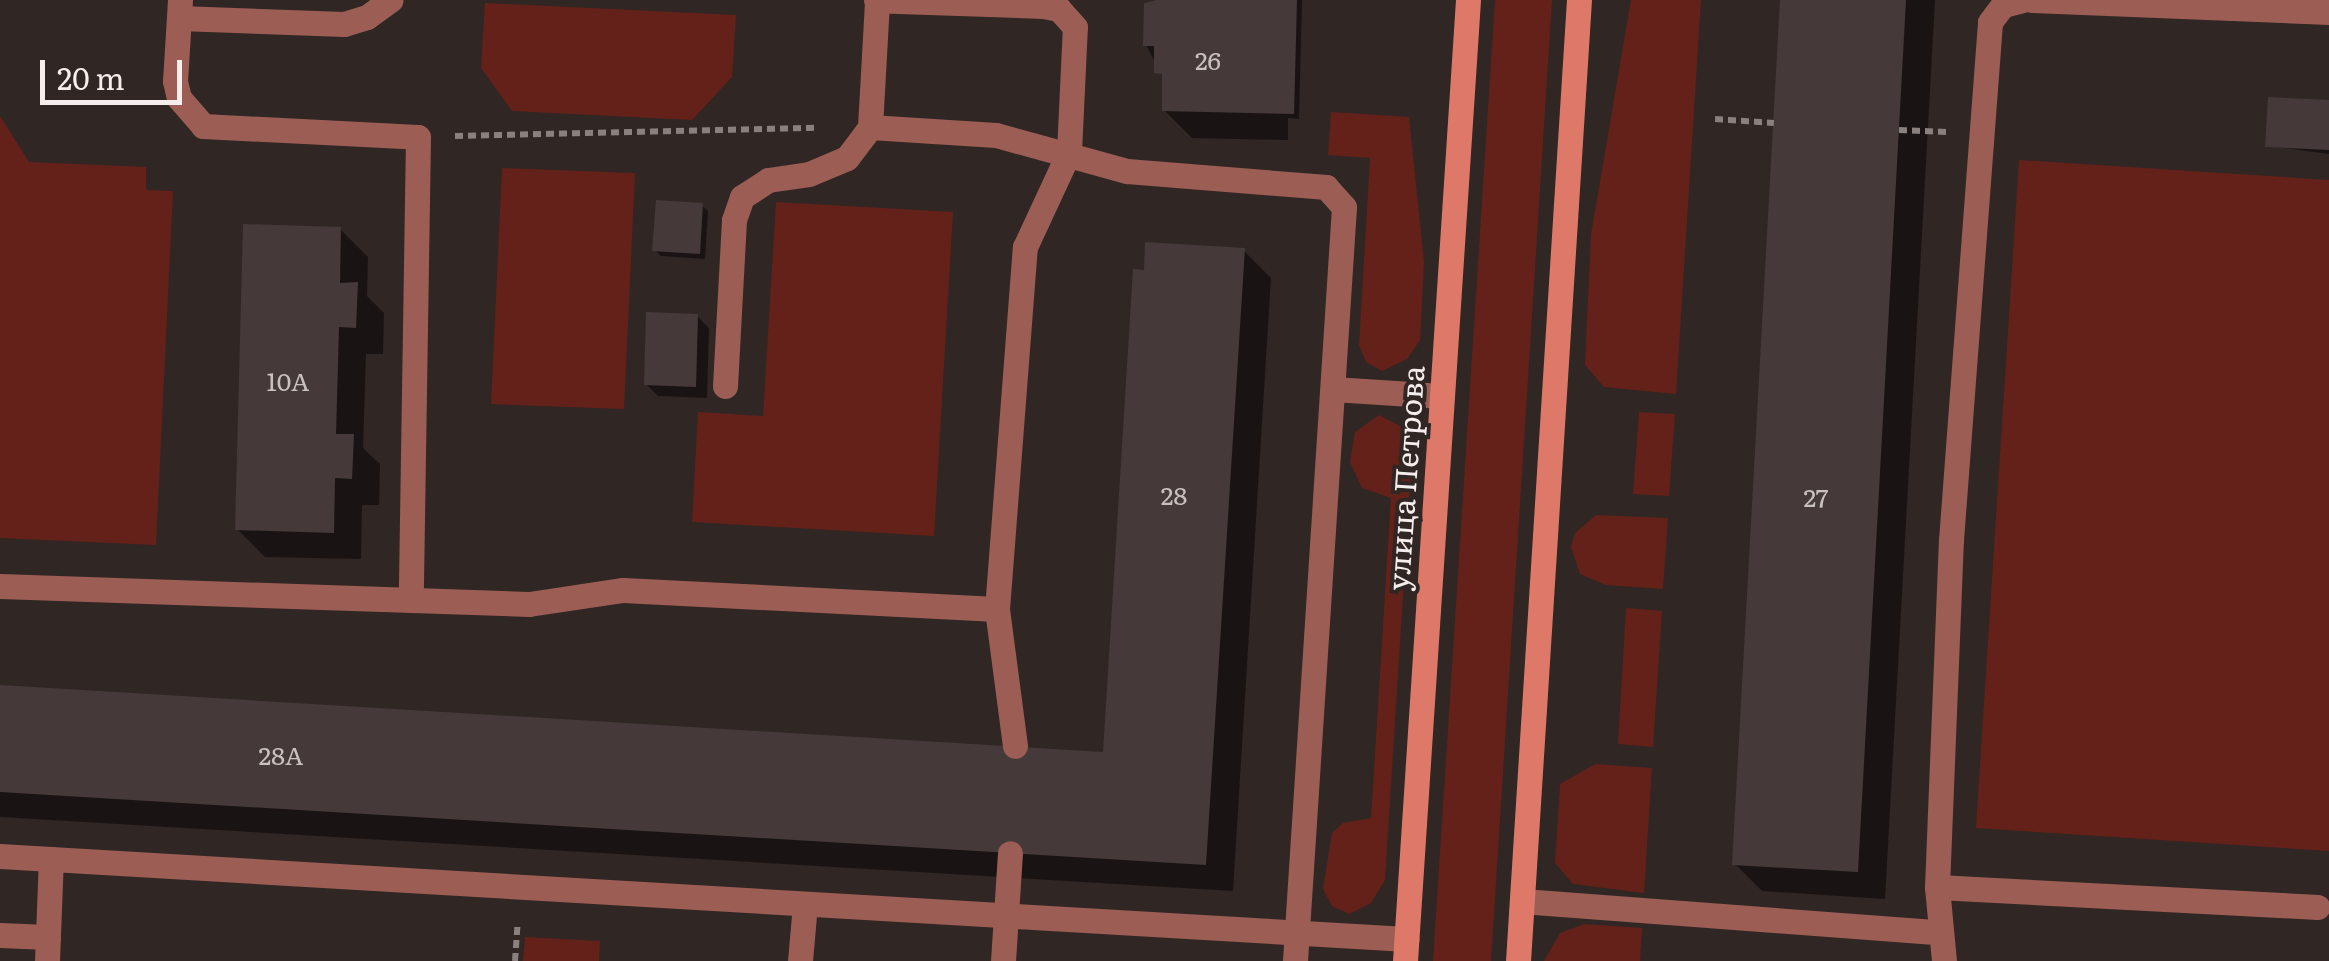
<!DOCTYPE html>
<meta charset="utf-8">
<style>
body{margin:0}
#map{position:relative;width:2329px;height:961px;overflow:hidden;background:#302624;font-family:Literata,serif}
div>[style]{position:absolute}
.green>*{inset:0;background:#642119}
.shadow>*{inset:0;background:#0007}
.building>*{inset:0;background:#453a39}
.path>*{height:6px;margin-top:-3px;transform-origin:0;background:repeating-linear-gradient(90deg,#8a817f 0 8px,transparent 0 13px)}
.service>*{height:25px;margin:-12.5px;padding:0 12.5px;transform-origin:12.5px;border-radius:12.5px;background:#9c5d54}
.secondary>*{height:25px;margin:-12.5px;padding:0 12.5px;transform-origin:12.5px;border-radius:12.5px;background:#de796a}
span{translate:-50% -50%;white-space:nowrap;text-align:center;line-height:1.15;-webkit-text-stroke:8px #302624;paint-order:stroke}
.number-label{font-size:25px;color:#c9c1c0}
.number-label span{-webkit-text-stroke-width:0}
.street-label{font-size:30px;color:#f5eeed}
.scale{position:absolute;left:40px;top:60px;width:142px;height:45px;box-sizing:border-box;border:5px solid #f5eeed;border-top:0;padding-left:12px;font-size:30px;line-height:35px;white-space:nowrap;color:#f5eeed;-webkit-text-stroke:8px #302624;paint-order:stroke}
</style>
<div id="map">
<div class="green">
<div style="clip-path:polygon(1495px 0,1552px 0,1491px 961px,1433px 961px)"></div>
<div style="clip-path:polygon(1631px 0,1701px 0,1676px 394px,1604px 387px,1585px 365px,1591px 234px)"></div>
<div style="clip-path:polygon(485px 3px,736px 15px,732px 77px,692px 120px,512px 111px,481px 68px)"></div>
<div style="clip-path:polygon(1331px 112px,1409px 117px,1424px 262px,1420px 340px,1407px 359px,1382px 371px,1366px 362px,1359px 345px,1370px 158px,1328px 155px)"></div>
<div style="clip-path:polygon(0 116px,29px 162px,146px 167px,146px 190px,173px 191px,156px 545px,0 538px)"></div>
<div style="clip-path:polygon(2019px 160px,2329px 180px,2329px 851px,1976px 828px)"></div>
<div style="clip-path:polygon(502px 168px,635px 173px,624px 409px,491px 404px)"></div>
<div style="clip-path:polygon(776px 202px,953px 212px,934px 536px,692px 522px,698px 412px,763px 416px)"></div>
<div style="clip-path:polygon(1639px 412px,1675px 414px,1669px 496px,1633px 494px)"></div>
<div style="clip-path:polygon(1379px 415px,1400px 426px,1412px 453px,1385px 880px,1371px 903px,1349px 914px,1332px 906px,1323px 889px,1332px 833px,1343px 823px,1371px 818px,1391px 498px,1362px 488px,1350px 462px,1355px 432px)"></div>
<div style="clip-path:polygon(1596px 515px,1668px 518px,1663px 589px,1606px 585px,1580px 574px,1571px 547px,1575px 533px)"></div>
<div style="clip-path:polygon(1626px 608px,1662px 611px,1653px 747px,1618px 744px)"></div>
<div style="clip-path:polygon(1595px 764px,1652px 768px,1644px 893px,1573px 884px,1555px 863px,1560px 784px)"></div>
<div style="clip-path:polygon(1584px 924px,1642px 928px,1640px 961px,1544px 961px,1560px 933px)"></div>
<div style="clip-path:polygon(525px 937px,600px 941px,599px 961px,523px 961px)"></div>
</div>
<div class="shadow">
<div style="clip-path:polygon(1159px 0,1302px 0,1299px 119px,1288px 118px,1288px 140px,1192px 138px,1164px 110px,1165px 81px,1146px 45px)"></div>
<div style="clip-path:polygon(1783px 0,1935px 0,1885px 899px,1762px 891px,1735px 864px)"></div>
<div style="clip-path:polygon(2329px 102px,2329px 154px,2268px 146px)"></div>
<div style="clip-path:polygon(702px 206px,708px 211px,705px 259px,661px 256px,655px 250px)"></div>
<div style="clip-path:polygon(340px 229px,368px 257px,367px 296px,384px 313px,383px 354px,366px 354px,363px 448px,380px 464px,379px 505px,362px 505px,361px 559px,265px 557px,237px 529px)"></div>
<div style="clip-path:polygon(1243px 250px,1271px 278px,1233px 891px,0 817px,0 687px,1105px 754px)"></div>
<div style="clip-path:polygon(697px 316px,709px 328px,707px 398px,658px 396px,646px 384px)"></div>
</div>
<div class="building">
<div style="clip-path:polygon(1157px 0,1297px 0,1294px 114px,1162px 111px,1162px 74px,1154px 73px,1154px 46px,1143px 46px,1144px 3px)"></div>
<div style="clip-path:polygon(1780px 0,1906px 0,1858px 872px,1732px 865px)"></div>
<div style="clip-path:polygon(2268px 97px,2329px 100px,2329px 150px,2265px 147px)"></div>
<div style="clip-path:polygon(656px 200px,703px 203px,700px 254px,652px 251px)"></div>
<div style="clip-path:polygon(243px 224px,341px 227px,340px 283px,358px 282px,356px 328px,339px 327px,336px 434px,354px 434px,352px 479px,335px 478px,334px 533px,235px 530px)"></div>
<div style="clip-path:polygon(1145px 242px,1245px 248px,1206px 865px,0 792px,0 685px,1103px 752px,1133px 269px,1144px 270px)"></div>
<div style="clip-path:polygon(646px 312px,698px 314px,696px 387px,644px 385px)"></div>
</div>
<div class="path">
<div style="left:1715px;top:119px;width:59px;rotate:3.9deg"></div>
<div style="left:1899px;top:130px;width:48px;rotate:2.4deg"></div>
<div style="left:455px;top:136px;width:362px;rotate:-1.3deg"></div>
<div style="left:515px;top:961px;width:39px;rotate:-86deg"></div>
</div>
<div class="service">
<div style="left:180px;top:0;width:81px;rotate:93.5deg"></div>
<div style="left:175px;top:81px;width:17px;rotate:77deg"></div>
<div style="left:179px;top:98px;width:37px;rotate:49deg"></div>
<div style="left:203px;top:126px;width:215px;rotate:2.9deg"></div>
<div style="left:418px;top:137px;width:463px;rotate:90.9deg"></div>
<div style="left:2032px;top:0;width:297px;rotate:2.3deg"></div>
<div style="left:179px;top:18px;width:165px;rotate:2.1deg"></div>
<div style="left:344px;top:24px;width:24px;rotate:-17deg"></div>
<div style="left:367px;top:17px;width:29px;rotate:-36deg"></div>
<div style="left:870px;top:127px;width:126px;rotate:3.6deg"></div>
<div style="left:996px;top:135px;width:136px;rotate:15.4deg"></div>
<div style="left:1127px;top:171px;width:200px;rotate:4.6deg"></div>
<div style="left:1326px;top:187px;width:27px;rotate:48deg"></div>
<div style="left:1344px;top:207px;width:756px;rotate:93.72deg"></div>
<div style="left:725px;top:386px;width:166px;rotate:-86.9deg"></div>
<div style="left:734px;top:220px;width:24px;rotate:-71deg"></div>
<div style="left:742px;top:197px;width:31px;rotate:-33deg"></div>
<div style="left:768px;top:180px;width:41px;rotate:-8.3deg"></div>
<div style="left:809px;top:174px;width:41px;rotate:-22.8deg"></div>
<div style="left:847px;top:158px;width:39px;rotate:-53deg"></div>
<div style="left:870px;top:127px;width:126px;rotate:-86.8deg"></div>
<div style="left:1333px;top:389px;width:109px;rotate:3.7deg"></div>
<div style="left:0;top:586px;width:529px;rotate:1.95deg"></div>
<div style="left:529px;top:604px;width:95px;rotate:-8.5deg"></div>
<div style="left:623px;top:590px;width:374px;rotate:2.9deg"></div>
<div style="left:997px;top:609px;width:363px;rotate:-85.6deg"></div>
<div style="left:1025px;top:247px;width:105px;rotate:-65.1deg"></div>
<div style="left:1069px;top:152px;width:125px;rotate:-87.3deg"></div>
<div style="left:1075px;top:27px;width:24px;rotate:-132deg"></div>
<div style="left:1059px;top:9px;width:15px;rotate:-169deg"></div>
<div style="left:1044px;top:6px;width:168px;rotate:-178deg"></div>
<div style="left:997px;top:609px;width:138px;rotate:82.5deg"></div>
<div style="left:0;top:856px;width:1409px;rotate:3.38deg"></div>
<div style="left:1937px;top:887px;width:381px;rotate:3deg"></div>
<div style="left:1522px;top:901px;width:417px;rotate:4.3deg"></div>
<div style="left:0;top:935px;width:48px;rotate:2.4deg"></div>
<div style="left:47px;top:961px;width:102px;rotate:-87.8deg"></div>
<div style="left:800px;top:961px;width:57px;rotate:-85deg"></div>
<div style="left:1003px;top:961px;width:108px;rotate:-86.3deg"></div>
<div style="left:1944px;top:961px;width:74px;rotate:-95.4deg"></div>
<div style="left:1937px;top:887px;width:347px;rotate:-87.7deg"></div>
<div style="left:1951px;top:540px;width:519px;rotate:-85.69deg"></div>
<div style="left:1990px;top:22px;width:21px;rotate:-53deg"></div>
<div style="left:2003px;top:5px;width:21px;rotate:-14deg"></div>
</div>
<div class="secondary">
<div style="left:1405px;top:961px;width:963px;rotate:-86.25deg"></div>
<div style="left:1518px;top:961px;width:963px;rotate:-86.37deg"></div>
</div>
<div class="number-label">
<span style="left:1208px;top:60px">26</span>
<span style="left:288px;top:381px">10А</span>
<span style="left:1174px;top:495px">28</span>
<span style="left:1816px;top:497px">27</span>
<span style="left:281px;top:755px">28А</span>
</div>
<div class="street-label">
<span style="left:1404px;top:478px;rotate:-86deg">улица Петрова</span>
</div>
<div class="scale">20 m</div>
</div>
